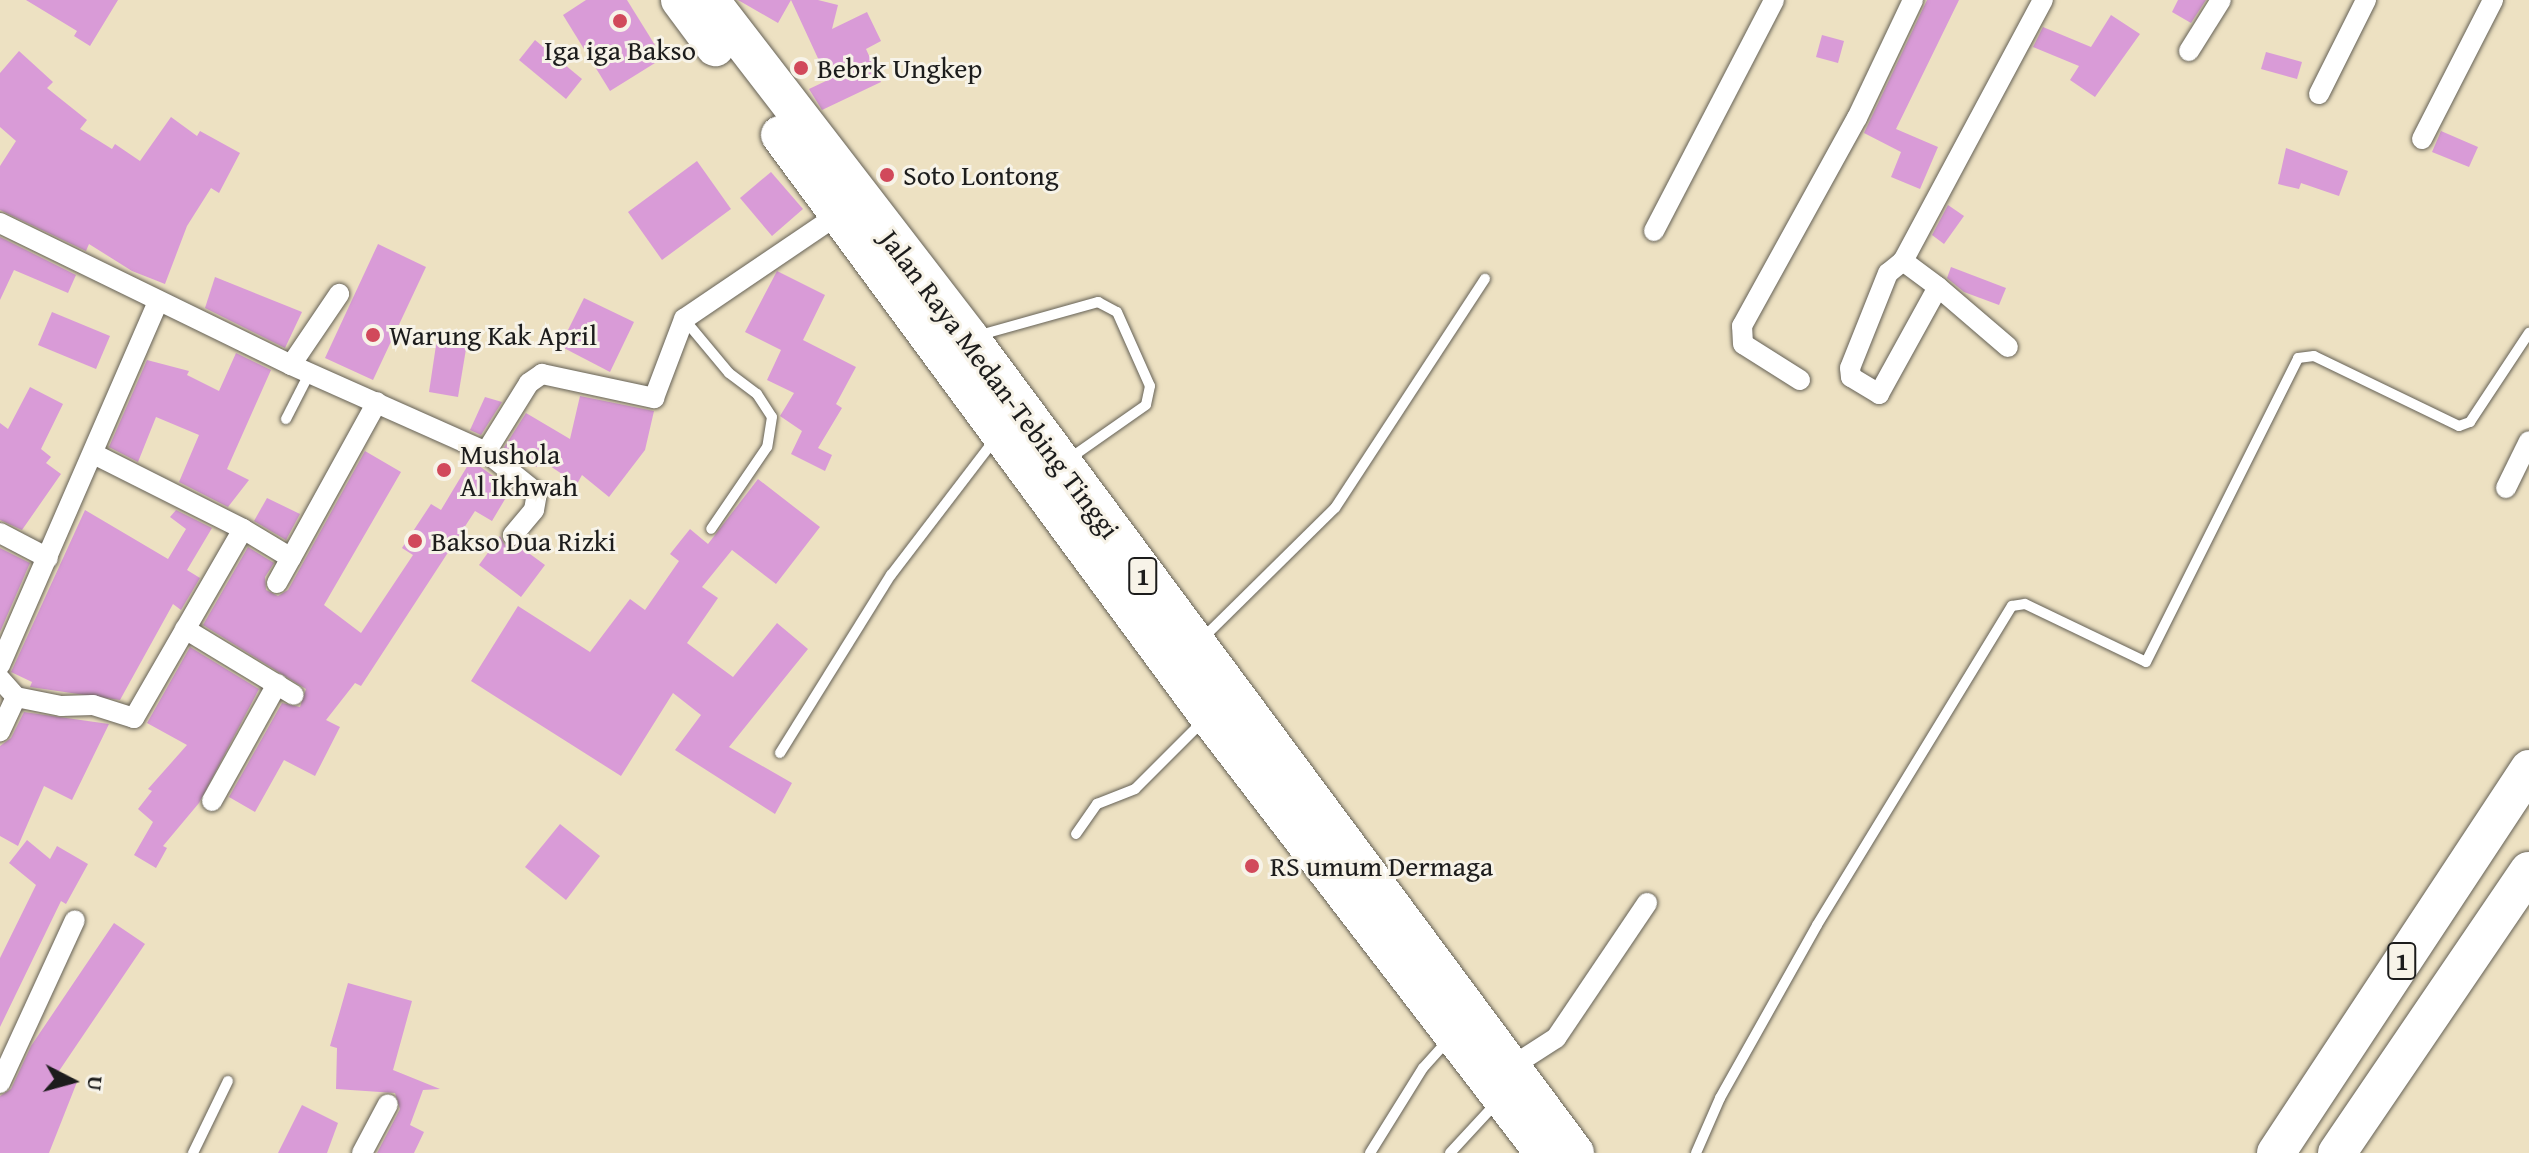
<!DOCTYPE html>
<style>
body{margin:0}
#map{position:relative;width:2529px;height:1153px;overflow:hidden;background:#ede1c2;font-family:"Gentium Book Plus",serif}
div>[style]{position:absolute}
.building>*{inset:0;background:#d99bd7}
.roads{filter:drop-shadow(0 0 2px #656156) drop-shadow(0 0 2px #656156)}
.lane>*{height:10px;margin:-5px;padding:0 5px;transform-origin:5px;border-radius:5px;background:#fff}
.street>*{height:20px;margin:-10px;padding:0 10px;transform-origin:10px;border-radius:10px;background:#fff}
.highway>*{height:38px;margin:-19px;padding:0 19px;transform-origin:19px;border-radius:19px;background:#fff}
.dots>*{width:22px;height:22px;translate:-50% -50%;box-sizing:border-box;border:4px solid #f7f3e8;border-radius:50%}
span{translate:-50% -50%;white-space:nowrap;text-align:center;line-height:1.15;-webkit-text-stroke:6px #f7f3e8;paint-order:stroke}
.shield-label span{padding:2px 6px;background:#f7f3e8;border:2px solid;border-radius:6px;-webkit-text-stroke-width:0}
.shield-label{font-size:26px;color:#1c1c1c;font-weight:700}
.poi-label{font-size:28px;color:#1c1c1c}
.left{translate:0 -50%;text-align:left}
.street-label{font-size:28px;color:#1c1c1c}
.north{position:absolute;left:32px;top:1041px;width:80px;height:80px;-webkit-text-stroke:6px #f7f3e8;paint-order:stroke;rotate:96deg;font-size:22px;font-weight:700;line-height:32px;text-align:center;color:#1c1c1c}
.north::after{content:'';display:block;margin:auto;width:28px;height:36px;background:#1c1c1c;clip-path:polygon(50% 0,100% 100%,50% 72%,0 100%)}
</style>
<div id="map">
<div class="building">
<div style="clip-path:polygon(26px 0,118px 0,90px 46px,74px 36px,77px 31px)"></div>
<div style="clip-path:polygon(586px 0,627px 0,663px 58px,610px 91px,563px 15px)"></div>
<div style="clip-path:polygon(738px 0,818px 0,838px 5px,832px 29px,867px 12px,881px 41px,866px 49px,881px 82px,822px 110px,809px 89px,828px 80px,791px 0,778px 23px)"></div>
<div style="clip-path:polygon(1927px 0,1959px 0,1896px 129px,1938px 147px,1920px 189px,1891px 177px,1901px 152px,1864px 133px)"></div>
<div style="clip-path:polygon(2178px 0,2206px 0,2191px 23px,2172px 12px)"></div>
<div style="clip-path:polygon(2111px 15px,2140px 34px,2095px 97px,2070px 80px,2079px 66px,2033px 47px,2043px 27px,2091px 47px)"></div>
<div style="clip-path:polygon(1822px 35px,1844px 41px,1838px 63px,1816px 57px)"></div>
<div style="clip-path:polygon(535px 40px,582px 79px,566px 99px,519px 60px)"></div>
<div style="clip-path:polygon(19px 51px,53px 82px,47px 88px,87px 120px,80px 129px,112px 149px,115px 144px,140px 161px,171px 117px,197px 136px,200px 131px,240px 153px,219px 193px,211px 188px,187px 226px,165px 284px,132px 271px,89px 244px,86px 251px,0 210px,0 166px,16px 141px,0 127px,0 73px)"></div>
<div style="clip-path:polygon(2266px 52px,2302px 62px,2297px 79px,2261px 69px)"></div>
<div style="clip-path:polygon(2441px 131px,2478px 147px,2469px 167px,2432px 152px)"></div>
<div style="clip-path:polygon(2286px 148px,2348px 171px,2339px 196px,2301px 183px,2299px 189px,2278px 184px)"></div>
<div style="clip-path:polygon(697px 161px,731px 209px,662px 260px,628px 212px)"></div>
<div style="clip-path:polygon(771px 172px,803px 209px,772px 236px,740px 198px)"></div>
<div style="clip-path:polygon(1948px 205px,1964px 216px,1944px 244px,1932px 235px)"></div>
<div style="clip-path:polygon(0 237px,76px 275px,68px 293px,14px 270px,0 300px)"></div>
<div style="clip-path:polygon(378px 244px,426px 267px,373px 380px,325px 358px)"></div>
<div style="clip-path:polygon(1951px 267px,2006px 288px,1999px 305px,1964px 292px,1947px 278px)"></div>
<div style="clip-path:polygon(777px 271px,825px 295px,803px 340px,856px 367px,836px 404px,842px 408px,818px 448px,832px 455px,825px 471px,791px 454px,802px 431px,780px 416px,794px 393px,767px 380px,781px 350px,745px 332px)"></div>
<div style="clip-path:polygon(215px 277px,302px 312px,285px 348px,205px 308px)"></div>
<div style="clip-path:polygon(584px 298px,634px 322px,610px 372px,560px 346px)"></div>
<div style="clip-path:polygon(52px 312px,110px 336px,96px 369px,38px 345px)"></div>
<div style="clip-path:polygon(438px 332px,468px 337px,458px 397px,429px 392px)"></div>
<div style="clip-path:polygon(236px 353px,271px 370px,227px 469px,249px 480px,228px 507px,179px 482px,199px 435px,156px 417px,138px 462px,109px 447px,147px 360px,189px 371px,187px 375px,219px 391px)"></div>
<div style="clip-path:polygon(30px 387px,63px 404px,41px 449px,51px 457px,46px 463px,61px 474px,22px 530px,0 520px,0 423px,8px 429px)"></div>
<div style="clip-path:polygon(580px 396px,654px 411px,645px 450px,609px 497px,582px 475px,577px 484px,541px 460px,537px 467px,527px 462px,525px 466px,503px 449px,526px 413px,570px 439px)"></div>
<div style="clip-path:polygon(485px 397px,502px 402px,481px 435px,470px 430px)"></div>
<div style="clip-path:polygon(365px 451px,401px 472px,324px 605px,361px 633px,413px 555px,402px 548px,431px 504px,441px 510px,471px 460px,511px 489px,492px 521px,475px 511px,361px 686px,355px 683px,326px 720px,340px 727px,315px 776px,284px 760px,255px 812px,229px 797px,282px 703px,300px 707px,306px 689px,203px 625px,248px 547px,274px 563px,265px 577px,266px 590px,278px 596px,288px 590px)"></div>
<div style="clip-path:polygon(758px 479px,820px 527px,776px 584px,732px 550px,702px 587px,718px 598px,687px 643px,733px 677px,777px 623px,808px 649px,729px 747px,792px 783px,775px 814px,675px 750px,701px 715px,673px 693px,621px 776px,471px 681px,518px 606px,590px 652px,630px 599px,645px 610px,679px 561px,670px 554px,690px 529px,708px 544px)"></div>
<div style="clip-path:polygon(267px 498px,300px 514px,286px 540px,254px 521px)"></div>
<div style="clip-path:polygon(85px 510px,168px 559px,186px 529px,170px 517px,176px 510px,212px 528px,187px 570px,200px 578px,181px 610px,173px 604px,120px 700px,30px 687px,32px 682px,11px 672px)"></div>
<div style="clip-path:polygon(500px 536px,505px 545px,519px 546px,545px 565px,521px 597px,479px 565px)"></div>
<div style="clip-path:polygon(0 548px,30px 563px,0 632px)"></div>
<div style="clip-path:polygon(190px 647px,259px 689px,199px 803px,163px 846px,167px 848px,156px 868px,134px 855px,153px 822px,138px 809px,152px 791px,148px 789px,187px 745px,147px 723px)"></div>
<div style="clip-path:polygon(24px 712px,109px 724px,72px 800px,44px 786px,18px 846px,0 836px,0 746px,11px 738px)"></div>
<div style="clip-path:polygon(560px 824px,600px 856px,566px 900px,525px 867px)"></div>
<div style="clip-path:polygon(27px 840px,50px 859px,57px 846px,88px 864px,66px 904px,61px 901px,0 1027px,0 958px,36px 885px,9px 863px)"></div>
<div style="clip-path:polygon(114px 923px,145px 944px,57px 1074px,77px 1082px,49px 1153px,0 1153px,0 1096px,11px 1089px,31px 1046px)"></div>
<div style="clip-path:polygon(348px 983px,412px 1001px,393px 1070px,440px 1089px,423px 1090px,410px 1125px,424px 1132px,414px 1153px,377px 1153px,400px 1109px,395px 1093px,336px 1089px,337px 1048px,330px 1046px)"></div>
<div style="clip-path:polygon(302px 1105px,338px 1123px,327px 1153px,278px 1153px)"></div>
</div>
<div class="roads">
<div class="lane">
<div style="left:684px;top:319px;width:70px;rotate:50.2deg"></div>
<div style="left:729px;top:373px;width:35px;rotate:37deg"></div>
<div style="left:757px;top:394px;width:27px;rotate:57deg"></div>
<div style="left:772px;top:417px;width:30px;rotate:99deg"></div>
<div style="left:767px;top:447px;width:99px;rotate:124.3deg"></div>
<div style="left:980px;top:335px;width:123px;rotate:-15.6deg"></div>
<div style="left:1098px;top:302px;width:21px;rotate:28deg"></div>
<div style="left:1117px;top:312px;width:81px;rotate:66deg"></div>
<div style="left:1150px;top:386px;width:19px;rotate:102deg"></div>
<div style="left:1146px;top:405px;width:94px;rotate:145deg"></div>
<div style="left:286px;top:419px;width:51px;rotate:-62.9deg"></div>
<div style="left:1201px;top:640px;width:188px;rotate:-44.6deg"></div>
<div style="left:1335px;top:508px;width:274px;rotate:-56.8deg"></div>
<div style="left:780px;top:753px;width:210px;rotate:-58.1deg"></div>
<div style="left:891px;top:575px;width:171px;rotate:-52.6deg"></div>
<div style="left:1076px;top:834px;width:37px;rotate:-55deg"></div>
<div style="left:1097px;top:804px;width:41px;rotate:-21.5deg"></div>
<div style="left:1135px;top:789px;width:98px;rotate:-45deg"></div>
<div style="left:193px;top:1153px;width:80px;rotate:-64.1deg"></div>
<div style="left:1370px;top:1153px;width:100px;rotate:-58.1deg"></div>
<div style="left:1423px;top:1068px;width:38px;rotate:-48deg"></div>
<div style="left:1450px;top:1153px;width:69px;rotate:-47.3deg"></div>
<div style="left:1696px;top:1153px;width:60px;rotate:-66.4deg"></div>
<div style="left:1720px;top:1098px;width:198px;rotate:-60.7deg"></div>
<div style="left:1817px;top:925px;width:374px;rotate:-58.6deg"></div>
<div style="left:2012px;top:606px;width:13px;rotate:-9deg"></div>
<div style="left:2025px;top:604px;width:134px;rotate:25.6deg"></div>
<div style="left:2146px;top:662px;width:340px;rotate:-63.4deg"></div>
<div style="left:2298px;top:358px;width:16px;rotate:-7deg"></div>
<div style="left:2314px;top:356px;width:161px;rotate:25.8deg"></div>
<div style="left:2459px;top:426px;width:12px;rotate:-20deg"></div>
<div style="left:2470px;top:422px;width:107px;rotate:-56.5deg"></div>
</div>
<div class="street">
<div style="left:2189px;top:51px;width:60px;rotate:-57.9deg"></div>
<div style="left:2319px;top:94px;width:105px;rotate:-63.4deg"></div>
<div style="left:2422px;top:139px;width:156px;rotate:-62.9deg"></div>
<div style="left:0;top:223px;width:324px;rotate:26deg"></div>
<div style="left:291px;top:365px;width:86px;rotate:-55.9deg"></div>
<div style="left:1654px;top:231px;width:260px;rotate:-62.5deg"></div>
<div style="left:1903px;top:261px;width:19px;rotate:141deg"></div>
<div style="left:1888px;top:273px;width:102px;rotate:111.8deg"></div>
<div style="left:1850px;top:368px;width:9px;rotate:84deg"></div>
<div style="left:1851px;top:377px;width:33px;rotate:31deg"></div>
<div style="left:1879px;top:394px;width:122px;rotate:-61.1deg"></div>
<div style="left:1938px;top:287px;width:44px;rotate:-143.4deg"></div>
<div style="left:1903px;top:261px;width:296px;rotate:-61.8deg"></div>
<div style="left:1938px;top:287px;width:92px;rotate:40.6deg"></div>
<div style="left:291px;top:365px;width:214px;rotate:24deg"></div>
<div style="left:486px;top:452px;width:65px;rotate:38.8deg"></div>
<div style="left:537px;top:493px;width:17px;rotate:100deg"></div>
<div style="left:534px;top:510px;width:33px;rotate:130deg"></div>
<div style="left:1800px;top:380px;width:67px;rotate:-147.7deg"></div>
<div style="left:1743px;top:344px;width:18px;rotate:-93deg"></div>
<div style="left:1742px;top:326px;width:238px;rotate:-61.1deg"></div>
<div style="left:1857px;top:118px;width:131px;rotate:-64.6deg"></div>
<div style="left:486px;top:452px;width:81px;rotate:-58.1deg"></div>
<div style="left:529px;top:383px;width:16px;rotate:-35deg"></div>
<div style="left:542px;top:374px;width:115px;rotate:12.1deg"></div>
<div style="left:654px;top:398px;width:85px;rotate:-69.2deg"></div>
<div style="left:684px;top:319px;width:187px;rotate:-34.1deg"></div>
<div style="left:2506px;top:488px;width:52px;rotate:-63.9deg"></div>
<div style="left:243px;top:529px;width:56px;rotate:31.1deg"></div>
<div style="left:291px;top:558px;width:178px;rotate:-61.1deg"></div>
<div style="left:0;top:533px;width:54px;rotate:27.5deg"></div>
<div style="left:277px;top:583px;width:29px;rotate:-61deg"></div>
<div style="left:185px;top:629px;width:127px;rotate:31.2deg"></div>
<div style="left:0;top:665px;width:397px;rotate:-66.5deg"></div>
<div style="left:0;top:679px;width:24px;rotate:48deg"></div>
<div style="left:16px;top:697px;width:38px;rotate:115deg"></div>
<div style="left:16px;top:697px;width:46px;rotate:11.3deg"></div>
<div style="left:61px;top:706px;width:32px;rotate:-2deg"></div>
<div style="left:93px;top:705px;width:43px;rotate:17.6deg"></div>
<div style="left:134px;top:718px;width:218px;rotate:-60deg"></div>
<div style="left:243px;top:529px;width:167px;rotate:-153.3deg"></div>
<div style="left:212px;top:801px;width:134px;rotate:-60.9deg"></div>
<div style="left:1511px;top:1067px;width:54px;rotate:-32.8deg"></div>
<div style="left:1556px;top:1038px;width:163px;rotate:-56deg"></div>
<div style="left:0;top:1083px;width:179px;rotate:-65.3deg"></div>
<div style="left:362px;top:1153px;width:55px;rotate:-62deg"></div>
</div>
<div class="highway">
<div style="left:680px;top:0;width:59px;rotate:53.3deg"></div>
<div style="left:710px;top:0;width:426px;rotate:52.4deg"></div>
<div style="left:970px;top:338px;width:1015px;rotate:53.41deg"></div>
<div style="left:780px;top:135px;width:722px;rotate:53.62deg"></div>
<div style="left:1208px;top:716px;width:545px;rotate:52.46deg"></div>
<div style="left:2276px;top:1153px;width:460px;rotate:-56.6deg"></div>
<div style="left:2337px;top:1153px;width:341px;rotate:-55.8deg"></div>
</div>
</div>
<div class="dots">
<div style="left:620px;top:21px;background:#d1495b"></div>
<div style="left:801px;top:68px;background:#d1495b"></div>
<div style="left:887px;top:175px;background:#d1495b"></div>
<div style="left:373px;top:335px;background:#d1495b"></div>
<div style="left:444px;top:470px;background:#d1495b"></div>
<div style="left:415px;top:541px;background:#d1495b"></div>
<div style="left:1252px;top:866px;background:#d1495b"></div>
</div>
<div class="shield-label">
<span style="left:1143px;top:576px">1</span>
<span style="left:2402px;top:961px">1</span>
</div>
<div class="poi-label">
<span style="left:620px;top:50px">Iga iga Bakso</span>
<span class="left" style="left:817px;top:68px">Bebrk Ungkep</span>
<span class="left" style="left:903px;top:175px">Soto Lontong</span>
<span class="left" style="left:389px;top:335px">Warung Kak April</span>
<span class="left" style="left:460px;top:470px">Mushola<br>Al Ikhwah</span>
<span class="left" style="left:431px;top:541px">Bakso Dua Rizki</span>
<span class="left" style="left:1270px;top:866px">RS umum Dermaga</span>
</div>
<div class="street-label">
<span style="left:1000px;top:384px;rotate:53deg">Jalan Raya Medan-Tebing Tinggi</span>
</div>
<div class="north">U</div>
</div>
